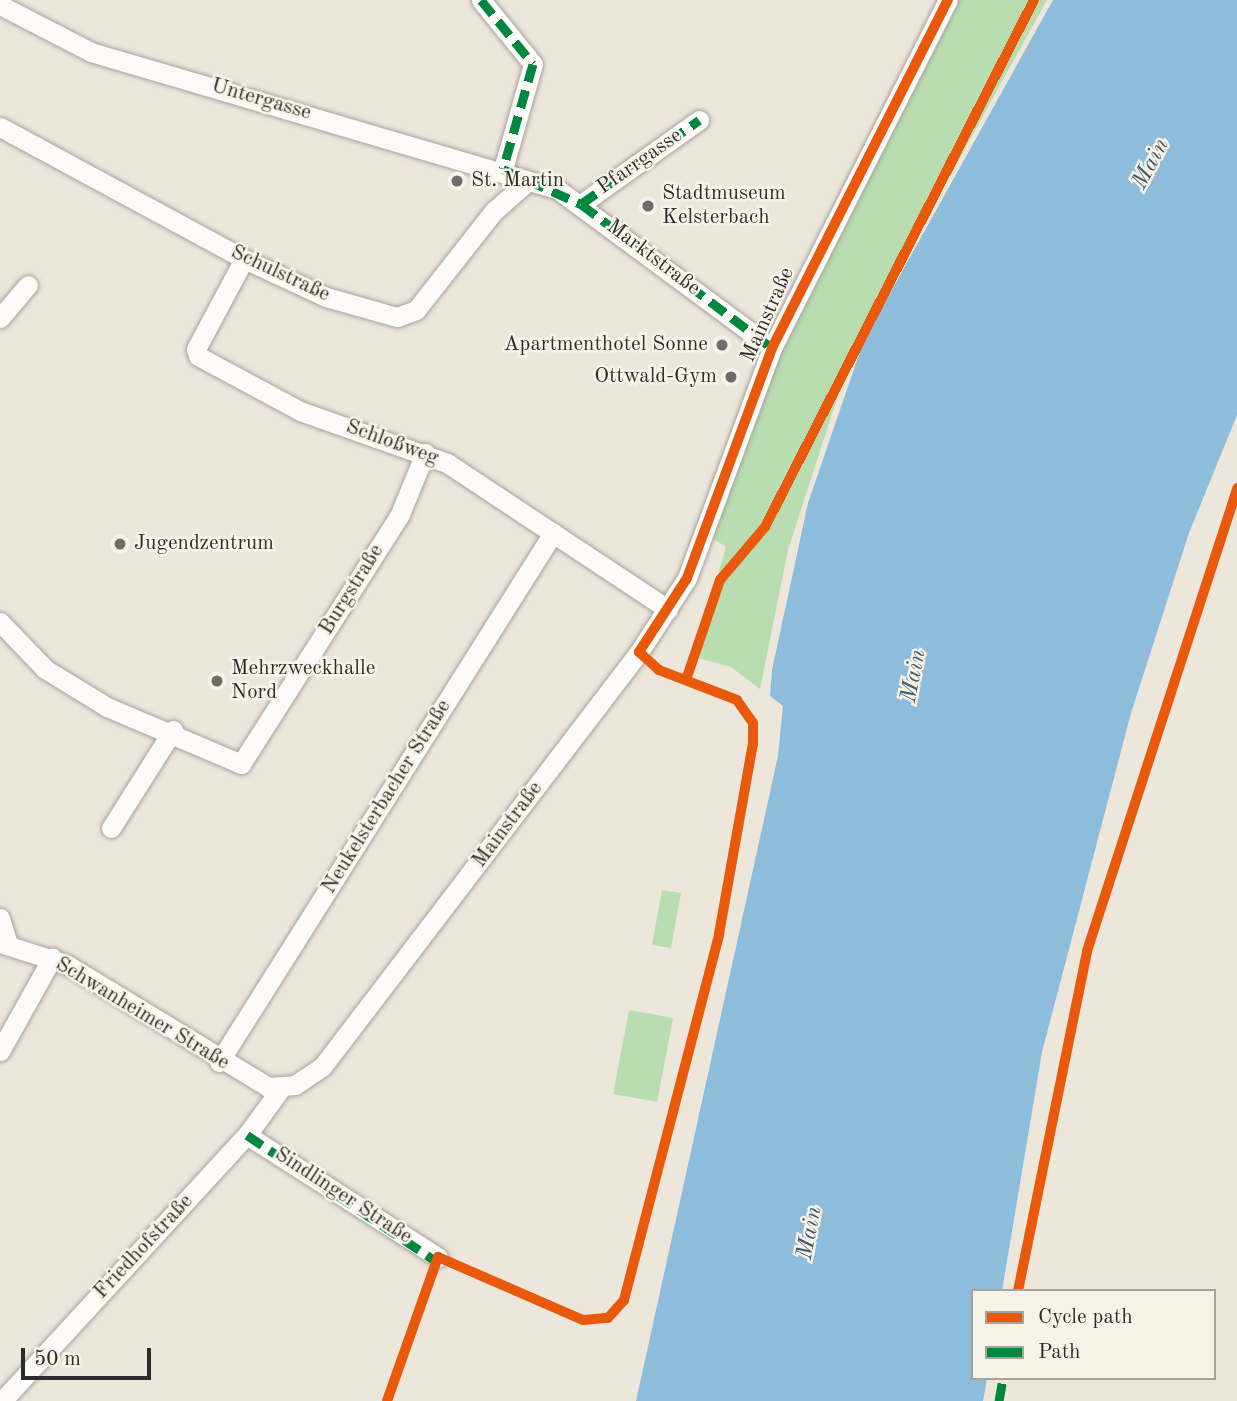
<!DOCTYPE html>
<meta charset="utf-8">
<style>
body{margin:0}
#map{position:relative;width:1237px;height:1401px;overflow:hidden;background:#ede6db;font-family:"Old Standard TT",serif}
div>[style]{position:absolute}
.green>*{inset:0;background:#b9ddb1}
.water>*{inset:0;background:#8ebcdb}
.roads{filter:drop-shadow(0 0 2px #a7a39d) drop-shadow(0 0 2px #a7a39d)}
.minor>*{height:19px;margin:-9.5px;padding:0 9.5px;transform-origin:9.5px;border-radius:9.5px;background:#fcfbfa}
.quiet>*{height:9px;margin-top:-4.5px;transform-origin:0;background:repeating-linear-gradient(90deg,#00873e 0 18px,transparent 0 27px)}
.cycleway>*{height:10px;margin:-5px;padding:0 5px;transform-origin:5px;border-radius:5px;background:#e8590c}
.dots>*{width:19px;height:19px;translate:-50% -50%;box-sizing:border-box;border:4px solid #f7f3e8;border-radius:50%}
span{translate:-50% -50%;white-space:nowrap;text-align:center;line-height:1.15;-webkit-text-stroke:5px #f7f3e8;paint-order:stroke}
.street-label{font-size:21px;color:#2b2b2b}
.poi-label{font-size:21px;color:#2b2b2b}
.left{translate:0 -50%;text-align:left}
.right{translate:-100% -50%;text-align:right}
.water-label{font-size:23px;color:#405769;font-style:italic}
.legend{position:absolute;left:971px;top:1289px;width:245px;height:91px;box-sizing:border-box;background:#f7f3e8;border:2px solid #a5a39c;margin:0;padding:9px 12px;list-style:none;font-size:21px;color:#2b2b2b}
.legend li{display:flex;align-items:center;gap:14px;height:35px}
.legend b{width:35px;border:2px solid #a5a39c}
.scale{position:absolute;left:21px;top:1348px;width:130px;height:32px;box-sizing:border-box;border:4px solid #2b2b2b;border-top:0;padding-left:9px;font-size:21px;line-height:24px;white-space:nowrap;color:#2b2b2b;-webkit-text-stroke:5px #f7f3e8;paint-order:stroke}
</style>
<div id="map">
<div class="green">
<div style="clip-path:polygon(951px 0,1047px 0,851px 355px,788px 550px,760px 689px,731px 667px,694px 657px,726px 547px,710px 536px,825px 241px)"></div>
<div style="clip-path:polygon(662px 890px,681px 893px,671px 948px,652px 945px)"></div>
<div style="clip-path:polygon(629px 1010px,673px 1018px,657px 1102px,613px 1094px)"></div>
</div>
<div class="water">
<div style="clip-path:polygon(1053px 0,1237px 0,1237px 415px,1189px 533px,1131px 713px,1042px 1052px,1002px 1291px,973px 1291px,973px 1378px,987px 1378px,983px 1401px,636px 1401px,778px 756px,783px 706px,770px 696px,772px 670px,808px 503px,864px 340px)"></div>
</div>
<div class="roads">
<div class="minor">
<div style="left:481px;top:0;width:82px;rotate:50.9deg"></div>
<div style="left:533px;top:64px;width:109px;rotate:105.9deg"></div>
<div style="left:0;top:5px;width:102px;rotate:27.3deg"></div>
<div style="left:91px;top:52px;width:486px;rotate:16.4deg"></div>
<div style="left:557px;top:189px;width:267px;rotate:36.5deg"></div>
<div style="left:0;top:127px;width:277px;rotate:28.4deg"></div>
<div style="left:244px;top:259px;width:90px;rotate:24.9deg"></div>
<div style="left:326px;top:297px;width:74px;rotate:15.7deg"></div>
<div style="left:397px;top:317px;width:20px;rotate:-20deg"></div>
<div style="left:416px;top:310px;width:126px;rotate:-51.8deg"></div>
<div style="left:494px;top:211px;width:44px;rotate:-41.3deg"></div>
<div style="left:581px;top:204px;width:145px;rotate:-35.4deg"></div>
<div style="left:244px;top:259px;width:102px;rotate:118.1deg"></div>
<div style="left:196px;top:349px;width:7px;rotate:74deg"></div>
<div style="left:198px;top:356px;width:116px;rotate:28.3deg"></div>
<div style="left:300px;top:411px;width:156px;rotate:19.5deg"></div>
<div style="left:447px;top:463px;width:265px;rotate:33.5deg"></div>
<div style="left:0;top:318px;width:43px;rotate:-49.7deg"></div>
<div style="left:0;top:622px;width:65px;rotate:46.2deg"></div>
<div style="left:45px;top:669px;width:73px;rotate:31.5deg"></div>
<div style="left:107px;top:707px;width:146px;rotate:23deg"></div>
<div style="left:241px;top:764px;width:296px;rotate:-57.5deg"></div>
<div style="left:400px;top:514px;width:66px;rotate:-67.7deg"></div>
<div style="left:111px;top:828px;width:116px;rotate:-57.7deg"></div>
<div style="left:0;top:918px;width:28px;rotate:73deg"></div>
<div style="left:0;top:943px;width:69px;rotate:17.7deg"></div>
<div style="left:66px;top:964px;width:237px;rotate:31.3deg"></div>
<div style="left:268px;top:1087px;width:27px;rotate:-4deg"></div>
<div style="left:295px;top:1085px;width:32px;rotate:-34deg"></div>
<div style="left:322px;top:1067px;width:522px;rotate:-52.63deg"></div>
<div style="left:639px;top:652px;width:88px;rotate:-57deg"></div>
<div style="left:687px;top:578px;width:245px;rotate:-69.7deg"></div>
<div style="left:772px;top:348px;width:390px;rotate:-63.2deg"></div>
<div style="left:0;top:1051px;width:107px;rotate:-60.8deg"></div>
<div style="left:219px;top:1062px;width:626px;rotate:-57.73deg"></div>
<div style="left:247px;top:1135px;width:227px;rotate:32.6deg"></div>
<div style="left:2px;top:1401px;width:362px;rotate:-47.4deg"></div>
<div style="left:247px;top:1135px;width:58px;rotate:-54.1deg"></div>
</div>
</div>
<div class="quiet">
<div style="left:481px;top:0;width:82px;rotate:50.9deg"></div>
<div style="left:533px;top:64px;width:109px;rotate:105.9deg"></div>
<div style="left:503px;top:169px;width:85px;rotate:24.2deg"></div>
<div style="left:581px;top:204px;width:239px;rotate:37deg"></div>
<div style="left:581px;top:204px;width:145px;rotate:-35.4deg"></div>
<div style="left:247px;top:1135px;width:227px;rotate:33.7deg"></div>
<div style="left:999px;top:1401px;width:23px;rotate:-80deg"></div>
</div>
<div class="cycleway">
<div style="left:686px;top:680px;width:106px;rotate:-71.2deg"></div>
<div style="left:720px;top:580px;width:70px;rotate:-49.7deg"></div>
<div style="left:765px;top:527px;width:592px;rotate:-62.96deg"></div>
<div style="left:1018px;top:1291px;width:347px;rotate:-78.5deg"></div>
<div style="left:1087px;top:951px;width:487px;rotate:-72deg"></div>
<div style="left:387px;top:1401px;width:153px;rotate:-70.5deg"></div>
<div style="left:438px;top:1257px;width:158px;rotate:23.5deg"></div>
<div style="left:583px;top:1320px;width:25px;rotate:-5deg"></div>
<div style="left:608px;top:1318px;width:24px;rotate:-48deg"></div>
<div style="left:624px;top:1300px;width:378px;rotate:-75.4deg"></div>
<div style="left:719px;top:934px;width:194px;rotate:-79.9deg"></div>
<div style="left:753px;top:743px;width:20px;rotate:-90deg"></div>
<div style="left:753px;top:723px;width:28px;rotate:-125deg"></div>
<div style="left:737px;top:700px;width:84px;rotate:-159deg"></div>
<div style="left:659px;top:670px;width:27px;rotate:-138deg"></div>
<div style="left:639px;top:652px;width:88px;rotate:-57deg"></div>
<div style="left:687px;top:578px;width:245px;rotate:-69.7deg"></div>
<div style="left:772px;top:348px;width:390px;rotate:-63.2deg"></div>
</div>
<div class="dots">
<div style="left:457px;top:181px;background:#6f6c69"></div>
<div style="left:648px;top:206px;background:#6f6c69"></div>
<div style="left:722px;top:345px;background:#6f6c69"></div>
<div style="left:731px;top:377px;background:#6f6c69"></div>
<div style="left:120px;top:544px;background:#6f6c69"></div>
<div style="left:217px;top:681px;background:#6f6c69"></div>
</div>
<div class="street-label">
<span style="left:261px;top:100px;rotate:16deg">Untergasse</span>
<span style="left:640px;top:162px;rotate:-35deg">Pfarrgasse</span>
<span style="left:653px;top:258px;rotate:37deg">Marktstraße</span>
<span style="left:280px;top:274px;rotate:25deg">Schulstraße</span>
<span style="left:768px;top:315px;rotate:-66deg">Mainstraße</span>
<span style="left:392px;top:443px;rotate:20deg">Schloßweg</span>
<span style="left:352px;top:590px;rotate:-58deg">Burgstraße</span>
<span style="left:387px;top:797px;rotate:-58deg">Neukelsterbacher Straße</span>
<span style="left:508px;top:825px;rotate:-53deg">Mainstraße</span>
<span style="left:142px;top:1014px;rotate:31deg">Schwanheimer Straße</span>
<span style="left:343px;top:1196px;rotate:33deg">Sindlinger Straße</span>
<span style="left:144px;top:1247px;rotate:-47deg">Friedhofstraße</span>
</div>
<div class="poi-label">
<span class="left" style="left:471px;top:181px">St. Martin</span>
<span class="left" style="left:662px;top:206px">Stadtmuseum<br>Kelsterbach</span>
<span class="right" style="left:708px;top:345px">Apartmenthotel Sonne</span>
<span class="right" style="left:717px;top:377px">Ottwald-Gym</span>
<span class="left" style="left:134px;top:544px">Jugendzentrum</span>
<span class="left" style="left:231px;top:681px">Mehrzweckhalle<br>Nord</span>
</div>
<div class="water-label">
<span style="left:1151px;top:164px;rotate:-62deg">Main</span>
<span style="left:914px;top:676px;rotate:-79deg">Main</span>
<span style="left:810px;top:1233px;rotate:-79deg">Main</span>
</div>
<ul class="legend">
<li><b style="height:9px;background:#e8590c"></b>Cycle path</li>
<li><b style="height:9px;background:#00873e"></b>Path</li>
</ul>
<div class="scale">50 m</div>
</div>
